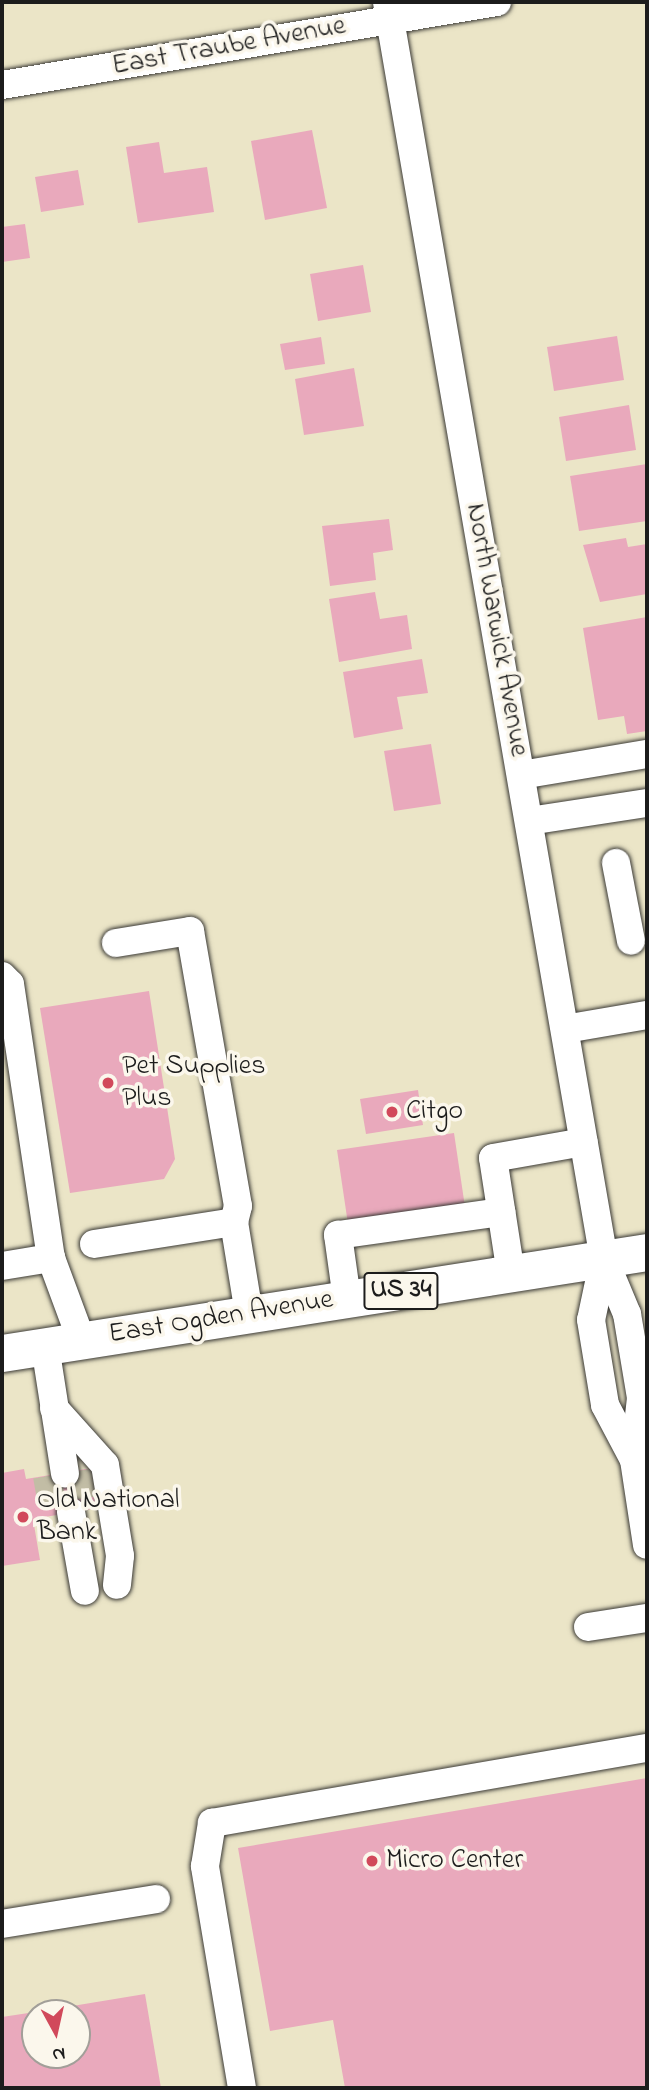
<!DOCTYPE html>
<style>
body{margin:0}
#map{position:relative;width:649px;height:2090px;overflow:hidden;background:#ebe5c7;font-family:"Indie Flower",sans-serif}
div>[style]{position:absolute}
.building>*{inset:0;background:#e9a9bc}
.minor-tunnel>*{height:28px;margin-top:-14px;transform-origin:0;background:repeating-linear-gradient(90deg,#c2bda5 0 28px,transparent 0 42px)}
.roads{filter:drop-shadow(0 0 2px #3b3a36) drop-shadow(0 0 2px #3b3a36)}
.minor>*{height:28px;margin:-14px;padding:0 14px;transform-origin:14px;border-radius:14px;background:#fff}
.major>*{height:37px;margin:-18.5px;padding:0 18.5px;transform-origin:18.5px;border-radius:18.5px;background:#fff}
.dots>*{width:19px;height:19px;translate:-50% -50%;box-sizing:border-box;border:4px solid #fbf7ec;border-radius:50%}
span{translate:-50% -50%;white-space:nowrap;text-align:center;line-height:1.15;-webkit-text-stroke:7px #fbf7ec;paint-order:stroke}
.shield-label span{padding:2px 5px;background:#fbf7ec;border:2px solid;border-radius:5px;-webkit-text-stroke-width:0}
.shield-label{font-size:26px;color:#1c1c1c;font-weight:700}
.street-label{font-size:28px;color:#1c1c1c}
.poi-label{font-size:28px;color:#1c1c1c}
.left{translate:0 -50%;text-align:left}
.frame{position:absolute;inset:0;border:4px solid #1c1c1c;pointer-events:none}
.north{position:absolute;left:21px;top:1999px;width:70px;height:70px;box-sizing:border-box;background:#fbf7ec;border:2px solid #a29f99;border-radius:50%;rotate:172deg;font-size:19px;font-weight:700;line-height:28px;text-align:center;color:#1c1c1c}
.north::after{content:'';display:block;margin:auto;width:24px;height:32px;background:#d1495b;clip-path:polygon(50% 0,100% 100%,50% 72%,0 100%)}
</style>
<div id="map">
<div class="building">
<div style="clip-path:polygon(312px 130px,327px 208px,265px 220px,251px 141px)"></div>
<div style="clip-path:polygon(159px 142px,164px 173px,207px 167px,214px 212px,138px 223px,126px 147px)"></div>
<div style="clip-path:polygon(78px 170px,84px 205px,41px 212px,35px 177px)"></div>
<div style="clip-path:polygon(25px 224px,30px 258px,2px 262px,2px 227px)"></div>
<div style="clip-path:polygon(363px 265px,371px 312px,318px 321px,310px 274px)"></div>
<div style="clip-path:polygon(617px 336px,624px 380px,554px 391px,547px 347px)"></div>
<div style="clip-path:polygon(321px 337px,325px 364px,285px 370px,280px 344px)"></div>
<div style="clip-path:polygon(354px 368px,364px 426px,304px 435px,295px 379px)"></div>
<div style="clip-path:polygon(629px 405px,636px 450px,566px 461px,559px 417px)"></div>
<div style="clip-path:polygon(647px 464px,647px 521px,579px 531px,570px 476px)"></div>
<div style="clip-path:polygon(389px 519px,393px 550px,373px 553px,376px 580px,330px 586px,322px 526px)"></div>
<div style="clip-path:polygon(626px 538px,628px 547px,647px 544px,647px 594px,600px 602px,583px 545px)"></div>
<div style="clip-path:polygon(375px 592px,380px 619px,407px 615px,412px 649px,339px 662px,329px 599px)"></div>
<div style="clip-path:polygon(647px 617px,647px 731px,627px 734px,624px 716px,598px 720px,583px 628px)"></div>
<div style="clip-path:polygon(422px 659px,428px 693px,397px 697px,403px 729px,354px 738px,343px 672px)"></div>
<div style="clip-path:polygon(431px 744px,441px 804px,394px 811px,384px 751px)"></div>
<div style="clip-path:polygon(149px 991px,175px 1159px,164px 1179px,70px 1193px,40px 1008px)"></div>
<div style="clip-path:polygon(418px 1090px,423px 1125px,366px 1134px,360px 1099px)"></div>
<div style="clip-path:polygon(454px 1133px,465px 1207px,348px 1224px,337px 1150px)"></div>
<div style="clip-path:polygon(92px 1468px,98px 1508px,33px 1519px,40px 1560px,2px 1566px,2px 1473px,24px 1469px,26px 1479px)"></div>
<div style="clip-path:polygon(647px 1778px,647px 2088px,345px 2088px,333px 2020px,270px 2031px,238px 1848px)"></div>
<div style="clip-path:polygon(145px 1994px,161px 2088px,2px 2088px,2px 2017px,35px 2012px,35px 2055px,77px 2055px,77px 2013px,36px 2012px)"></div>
</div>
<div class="minor-tunnel">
<div style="left:83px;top:1470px;width:40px;rotate:80deg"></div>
<div style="left:47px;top:1476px;width:40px;rotate:80deg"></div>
</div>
<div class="roads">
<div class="minor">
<div style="left:387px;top:2px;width:1276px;rotate:80.21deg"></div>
<div style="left:604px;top:1259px;width:60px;rotate:67.3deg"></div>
<div style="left:627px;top:1314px;width:85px;rotate:80.5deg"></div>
<div style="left:641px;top:1398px;width:62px;rotate:96.4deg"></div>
<div style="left:634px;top:1460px;width:86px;rotate:81.3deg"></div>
<div style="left:2px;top:85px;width:502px;rotate:-9.52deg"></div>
<div style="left:521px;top:775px;width:128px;rotate:-9.5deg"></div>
<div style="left:529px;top:821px;width:119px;rotate:-8.7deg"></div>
<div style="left:616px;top:863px;width:79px;rotate:79.1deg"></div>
<div style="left:116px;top:943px;width:75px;rotate:-9.2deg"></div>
<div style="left:190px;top:931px;width:279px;rotate:80.1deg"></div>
<div style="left:238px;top:1206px;width:16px;rotate:104deg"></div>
<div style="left:234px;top:1222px;width:93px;rotate:80.7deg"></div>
<div style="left:2px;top:976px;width:11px;rotate:45deg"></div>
<div style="left:10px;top:984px;width:277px;rotate:81.5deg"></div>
<div style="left:51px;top:1258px;width:86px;rotate:69.7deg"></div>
<div style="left:565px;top:1029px;width:83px;rotate:-9.7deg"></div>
<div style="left:94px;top:1244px;width:142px;rotate:-8.9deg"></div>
<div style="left:604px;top:1259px;width:62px;rotate:102deg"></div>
<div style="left:591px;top:1320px;width:86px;rotate:80.6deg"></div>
<div style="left:605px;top:1405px;width:62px;rotate:62.2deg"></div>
<div style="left:2px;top:1266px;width:50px;rotate:-9.3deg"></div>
<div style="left:511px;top:1274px;width:117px;rotate:-98.8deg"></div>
<div style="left:493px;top:1158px;width:92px;rotate:-10deg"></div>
<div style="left:347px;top:1299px;width:65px;rotate:-98deg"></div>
<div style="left:338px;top:1235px;width:165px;rotate:-8deg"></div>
<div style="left:45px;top:1346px;width:129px;rotate:81.1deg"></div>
<div style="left:54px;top:1408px;width:76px;rotate:48.2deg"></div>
<div style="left:105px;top:1465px;width:92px;rotate:80.6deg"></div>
<div style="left:120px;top:1556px;width:29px;rotate:96deg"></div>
<div style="left:71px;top:1512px;width:80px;rotate:80deg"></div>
<div style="left:588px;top:1627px;width:60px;rotate:-8.7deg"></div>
<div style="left:2px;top:1924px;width:156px;rotate:-9.2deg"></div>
<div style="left:242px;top:2088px;width:225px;rotate:-99.5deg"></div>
<div style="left:205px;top:1866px;width:44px;rotate:-80.8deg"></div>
<div style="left:212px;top:1823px;width:441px;rotate:-9.8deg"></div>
</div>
<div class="major">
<div style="left:2px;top:1353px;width:653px;rotate:-8.9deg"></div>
</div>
</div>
<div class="dots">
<div style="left:108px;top:1083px;background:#d1495b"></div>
<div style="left:392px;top:1112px;background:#d1495b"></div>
<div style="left:23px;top:1517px;background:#d1495b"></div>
<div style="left:372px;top:1861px;background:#d1495b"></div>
</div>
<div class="shield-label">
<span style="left:401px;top:1291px">US 34</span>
</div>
<div class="street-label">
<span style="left:229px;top:47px;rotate:-10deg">East Traube Avenue</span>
<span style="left:496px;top:630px;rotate:80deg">North Warwick Avenue</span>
<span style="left:221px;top:1318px;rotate:-9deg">East Ogden Avenue</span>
</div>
<div class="poi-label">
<span class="left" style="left:122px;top:1083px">Pet Supplies<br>Plus</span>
<span class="left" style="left:406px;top:1112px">Citgo</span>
<span class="left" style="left:37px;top:1517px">Old National<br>Bank</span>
<span class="left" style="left:386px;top:1861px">Micro Center</span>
</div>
<div class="frame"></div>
<div class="north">N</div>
</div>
